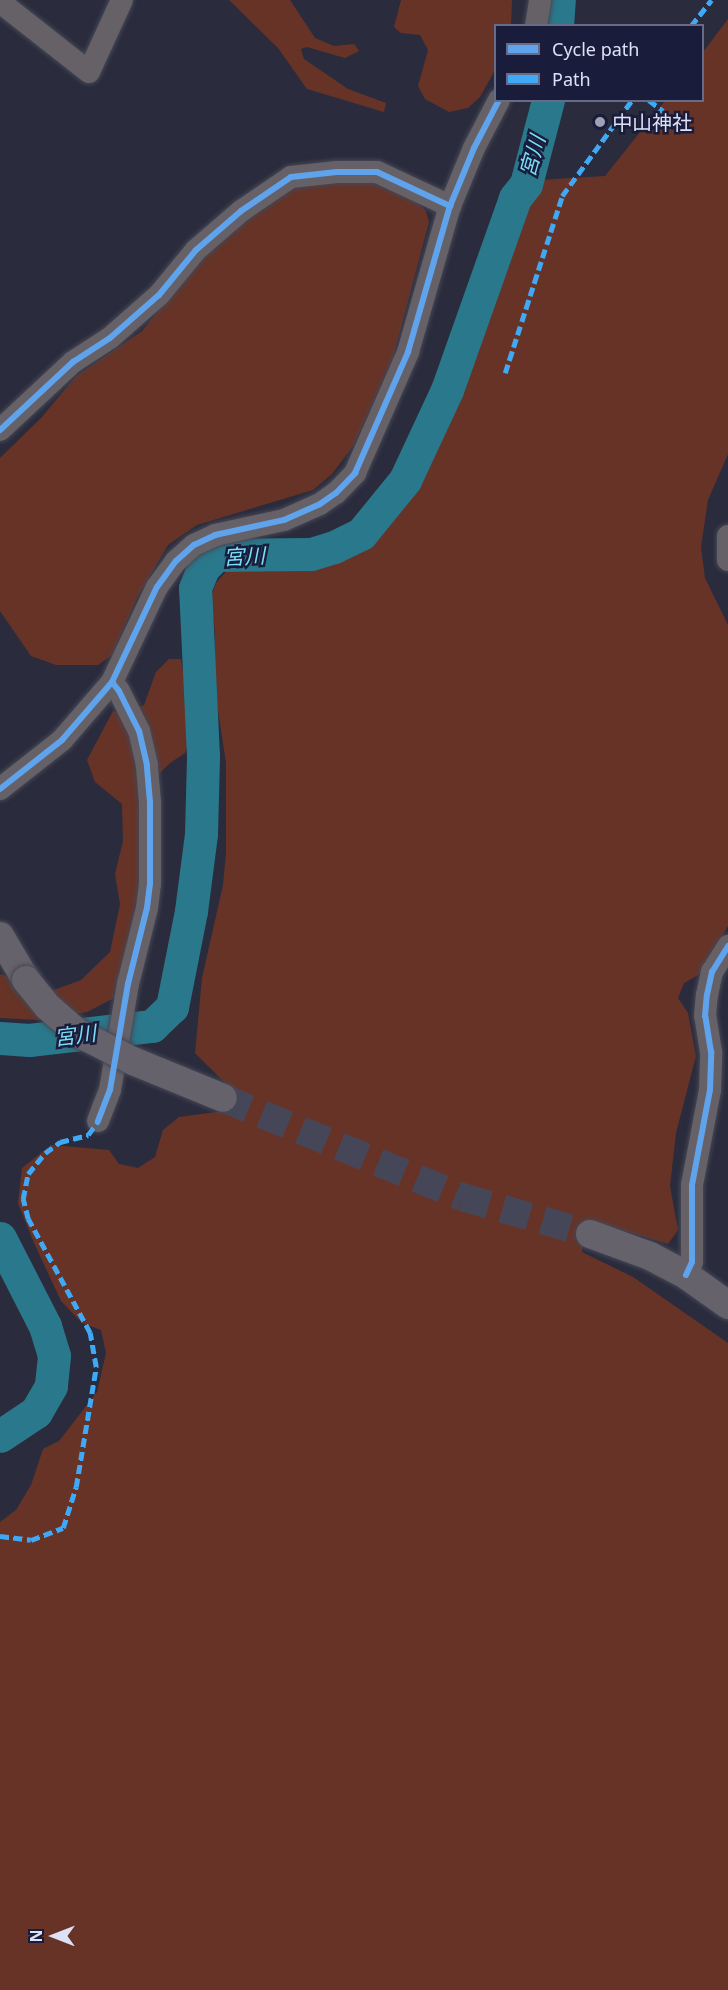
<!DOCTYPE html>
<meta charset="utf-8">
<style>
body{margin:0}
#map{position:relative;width:728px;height:1990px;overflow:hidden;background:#2a2c3d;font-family:"Noto Sans","Noto Sans JP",sans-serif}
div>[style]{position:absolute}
.green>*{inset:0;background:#673327}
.river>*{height:33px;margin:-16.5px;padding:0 16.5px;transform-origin:16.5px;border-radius:16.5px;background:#2a788b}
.major-tunnel>*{height:28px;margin-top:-14px;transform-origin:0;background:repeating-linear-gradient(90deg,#454759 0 28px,transparent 0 42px)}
.roads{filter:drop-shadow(0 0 2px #454755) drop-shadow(0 0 2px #454755)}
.minor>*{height:22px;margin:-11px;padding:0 11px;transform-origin:11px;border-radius:11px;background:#656167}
.major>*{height:28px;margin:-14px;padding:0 14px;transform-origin:14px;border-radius:14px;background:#66626c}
.bridges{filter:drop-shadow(0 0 2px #454755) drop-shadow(0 0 2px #454755)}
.major-bridge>*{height:28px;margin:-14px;padding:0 14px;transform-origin:14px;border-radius:14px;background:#66626c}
.quiet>*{height:4.5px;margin-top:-2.25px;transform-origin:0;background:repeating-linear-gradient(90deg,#3fa9f5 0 9px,transparent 0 13.5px)}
.cycleway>*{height:6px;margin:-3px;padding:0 3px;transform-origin:3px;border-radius:3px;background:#60a3ed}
.dots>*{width:16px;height:16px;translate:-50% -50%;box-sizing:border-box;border:3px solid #191c3a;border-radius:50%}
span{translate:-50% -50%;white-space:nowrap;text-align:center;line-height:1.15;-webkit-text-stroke:5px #191c3a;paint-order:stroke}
.poi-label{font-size:20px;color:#dde1f6}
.left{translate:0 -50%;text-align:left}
.water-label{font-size:21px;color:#79dff9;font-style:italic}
.legend{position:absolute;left:494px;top:24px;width:210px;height:78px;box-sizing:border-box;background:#191c3a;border:2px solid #676b85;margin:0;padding:8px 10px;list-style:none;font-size:18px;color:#dde1f6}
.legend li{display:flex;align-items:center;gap:12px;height:30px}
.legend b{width:30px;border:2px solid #676b85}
.north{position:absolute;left:24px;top:1906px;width:60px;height:60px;-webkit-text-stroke:4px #191c3a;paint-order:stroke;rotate:270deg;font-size:16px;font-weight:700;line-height:24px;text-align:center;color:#dde1f6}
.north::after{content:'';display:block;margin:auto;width:21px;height:27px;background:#dde1f6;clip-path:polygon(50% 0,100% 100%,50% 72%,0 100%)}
</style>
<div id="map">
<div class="green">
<div style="clip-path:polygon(229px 0,290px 0,315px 38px,334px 46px,354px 44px,359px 51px,345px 58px,307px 47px,301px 49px,304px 59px,348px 89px,386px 103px,384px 112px,307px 89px,278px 48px)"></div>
<div style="clip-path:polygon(401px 0,512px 0,511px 25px,496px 26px,495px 70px,480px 97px,468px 108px,449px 112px,425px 99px,418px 86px,428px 50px,420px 35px,401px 33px,394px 27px)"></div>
<div style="clip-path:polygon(728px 19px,728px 454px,708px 500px,701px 547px,705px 578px,728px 625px,728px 926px,700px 974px,684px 983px,678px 998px,688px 1013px,696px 1056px,676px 1133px,670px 1186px,678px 1230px,668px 1244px,588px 1220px,582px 1252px,633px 1277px,728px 1343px,728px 1990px,0 1990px,0 1522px,16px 1510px,31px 1485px,43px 1449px,59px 1441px,97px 1392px,106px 1353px,101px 1330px,82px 1323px,61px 1301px,34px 1243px,18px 1203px,22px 1168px,51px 1145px,109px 1150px,119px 1164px,138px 1168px,155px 1157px,163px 1130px,179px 1117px,224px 1111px,230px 1088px,195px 1053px,202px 978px,223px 885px,226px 853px,226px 763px,214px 684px,215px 633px,211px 597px,216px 583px,231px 566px,240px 562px,327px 561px,341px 557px,356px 546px,414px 480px,422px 467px,486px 305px,526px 193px,539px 180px,605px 176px,665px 101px,702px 100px,703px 52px)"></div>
<div style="clip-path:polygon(318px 181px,378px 182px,406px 193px,426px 211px,429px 222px,393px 358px,354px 445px,332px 474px,313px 490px,197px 525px,168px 545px,137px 598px,112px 655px,98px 665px,56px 665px,31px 656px,0 611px,0 458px,41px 418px,76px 376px,142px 331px,196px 263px,236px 225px,289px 189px)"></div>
<div style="clip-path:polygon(169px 659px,181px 659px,192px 730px,185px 753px,170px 763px,144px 789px,144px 882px,114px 998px,87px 1012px,38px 1020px,0 1018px,0 974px,54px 990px,81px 980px,110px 952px,120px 904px,115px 874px,123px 841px,122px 804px,95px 782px,87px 760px,113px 711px,122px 714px,144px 705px,156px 672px)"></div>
</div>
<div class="river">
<div style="left:557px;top:26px;width:26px;rotate:-86deg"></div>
<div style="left:0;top:1038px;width:29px;rotate:4deg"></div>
<div style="left:29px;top:1040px;width:124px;rotate:-6.5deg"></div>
<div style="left:152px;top:1026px;width:28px;rotate:-44deg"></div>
<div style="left:172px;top:1007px;width:98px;rotate:-78.8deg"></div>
<div style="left:191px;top:911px;width:78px;rotate:-82.6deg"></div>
<div style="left:201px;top:834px;width:78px;rotate:-88.5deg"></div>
<div style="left:203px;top:756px;width:168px;rotate:-92.7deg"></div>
<div style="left:195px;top:588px;width:22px;rotate:-68deg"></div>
<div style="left:203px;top:568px;width:18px;rotate:-45deg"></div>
<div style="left:216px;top:555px;width:95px;rotate:-0.6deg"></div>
<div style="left:311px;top:554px;width:24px;rotate:-17deg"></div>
<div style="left:334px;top:547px;width:30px;rotate:-26deg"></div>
<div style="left:361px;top:534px;width:70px;rotate:-50.8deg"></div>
<div style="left:405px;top:480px;width:99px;rotate:-65deg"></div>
<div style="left:447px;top:390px;width:204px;rotate:-70.5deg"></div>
<div style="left:515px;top:198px;width:18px;rotate:-52deg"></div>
<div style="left:526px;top:184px;width:87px;rotate:-75.3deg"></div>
<div style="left:0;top:1238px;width:99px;rotate:62.9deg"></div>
<div style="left:45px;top:1326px;width:31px;rotate:73deg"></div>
<div style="left:54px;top:1356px;width:30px;rotate:96deg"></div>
<div style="left:51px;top:1386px;width:30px;rotate:120deg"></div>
<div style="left:36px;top:1412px;width:43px;rotate:146.3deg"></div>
</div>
<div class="major-tunnel">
<div style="left:223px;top:1098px;width:259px;rotate:22.5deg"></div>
<div style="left:462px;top:1197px;width:133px;rotate:16.1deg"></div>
</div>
<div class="roads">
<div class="minor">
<div style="left:0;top:2px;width:113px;rotate:38.2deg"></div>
<div style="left:89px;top:72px;width:79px;rotate:-65.4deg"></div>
<div style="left:536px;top:26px;width:26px;rotate:-81deg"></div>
<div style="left:0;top:430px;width:100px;rotate:-43deg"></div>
<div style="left:73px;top:362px;width:44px;rotate:-33deg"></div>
<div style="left:110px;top:338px;width:65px;rotate:-41.3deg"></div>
<div style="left:159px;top:295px;width:58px;rotate:-50.6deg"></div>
<div style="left:196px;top:250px;width:60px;rotate:-40.9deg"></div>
<div style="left:241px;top:211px;width:60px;rotate:-34.2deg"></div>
<div style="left:291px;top:177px;width:46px;rotate:-6.2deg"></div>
<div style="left:337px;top:172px;width:40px"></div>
<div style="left:377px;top:172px;width:81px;rotate:25deg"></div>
<div style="left:728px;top:536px;width:24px;rotate:90deg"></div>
<div style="left:0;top:789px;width:79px;rotate:-38.3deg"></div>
<div style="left:62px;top:740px;width:77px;rotate:-49.2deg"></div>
<div style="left:112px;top:682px;width:105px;rotate:-64.7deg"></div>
<div style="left:157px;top:587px;width:32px;rotate:-54deg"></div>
<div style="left:176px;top:561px;width:24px;rotate:-42deg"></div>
<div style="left:194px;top:545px;width:23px;rotate:-25deg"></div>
<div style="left:215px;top:535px;width:71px;rotate:-12.3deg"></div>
<div style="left:284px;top:520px;width:39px;rotate:-24deg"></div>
<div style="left:320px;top:504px;width:19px;rotate:-35deg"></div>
<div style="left:336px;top:493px;width:28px;rotate:-46deg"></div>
<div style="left:355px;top:473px;width:132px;rotate:-66.3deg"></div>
<div style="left:408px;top:352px;width:152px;rotate:-74deg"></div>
<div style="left:450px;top:206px;width:63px;rotate:-67.5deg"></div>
<div style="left:474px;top:148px;width:54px;rotate:-62.5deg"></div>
<div style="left:98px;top:1121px;width:33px;rotate:-69deg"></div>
<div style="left:110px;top:1090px;width:108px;rotate:-80.4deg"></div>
<div style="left:128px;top:984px;width:78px;rotate:-76deg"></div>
<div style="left:147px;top:908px;width:24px;rotate:-83deg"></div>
<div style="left:150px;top:884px;width:82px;rotate:-90deg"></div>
<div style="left:150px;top:802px;width:37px;rotate:-95deg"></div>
<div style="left:147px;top:765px;width:35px;rotate:-103deg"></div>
<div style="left:139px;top:731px;width:45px;rotate:-116.6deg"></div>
<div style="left:119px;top:691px;width:11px;rotate:-128deg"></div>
<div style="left:686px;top:1275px;width:14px;rotate:-65deg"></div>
<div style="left:692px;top:1262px;width:77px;rotate:-90deg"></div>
<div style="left:692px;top:1185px;width:97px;rotate:-79.3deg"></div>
<div style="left:710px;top:1090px;width:38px;rotate:-88deg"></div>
<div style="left:711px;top:1052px;width:36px;rotate:-99deg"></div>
<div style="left:705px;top:1016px;width:21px;rotate:-85deg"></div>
<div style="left:707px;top:995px;width:24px;rotate:-78deg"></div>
<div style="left:712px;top:972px;width:31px;rotate:-58deg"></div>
</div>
<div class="major">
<div style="left:0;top:936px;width:51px;rotate:59.4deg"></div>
<div style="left:590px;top:1234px;width:64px;rotate:20.1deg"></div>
<div style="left:650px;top:1256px;width:41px;rotate:27.8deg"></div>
<div style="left:686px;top:1275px;width:52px;rotate:35.5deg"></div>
</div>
</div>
<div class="bridges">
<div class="major-bridge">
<div style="left:26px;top:980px;width:35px;rotate:51deg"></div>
<div style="left:48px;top:1007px;width:40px;rotate:41deg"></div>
<div style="left:78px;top:1033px;width:62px;rotate:27deg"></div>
<div style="left:133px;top:1061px;width:97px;rotate:22.3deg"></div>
</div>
</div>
<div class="quiet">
<div style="left:691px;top:26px;width:33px;rotate:-52deg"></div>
<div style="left:649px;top:100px;width:18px;rotate:38deg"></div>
<div style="left:505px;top:373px;width:186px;rotate:-72.1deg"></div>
<div style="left:562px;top:196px;width:119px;rotate:-53.9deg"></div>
<div style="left:0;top:1536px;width:31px;rotate:7deg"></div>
<div style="left:31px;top:1540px;width:34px;rotate:-21deg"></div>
<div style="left:63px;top:1528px;width:43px;rotate:-72.4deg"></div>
<div style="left:76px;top:1487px;width:122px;rotate:-80.5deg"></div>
<div style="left:96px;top:1367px;width:35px;rotate:-100deg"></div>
<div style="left:90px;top:1333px;width:130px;rotate:-118.5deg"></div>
<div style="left:28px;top:1219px;width:21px;rotate:-104deg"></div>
<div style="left:23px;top:1199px;width:25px;rotate:-79deg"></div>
<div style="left:28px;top:1174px;width:27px;rotate:-51deg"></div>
<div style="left:45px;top:1153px;width:19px;rotate:-36deg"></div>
<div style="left:60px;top:1142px;width:29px;rotate:-14deg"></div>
<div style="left:88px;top:1135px;width:17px;rotate:-54deg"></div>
</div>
<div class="cycleway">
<div style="left:0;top:430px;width:100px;rotate:-43deg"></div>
<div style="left:73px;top:362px;width:44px;rotate:-33deg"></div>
<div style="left:110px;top:338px;width:65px;rotate:-41.3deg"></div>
<div style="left:159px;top:295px;width:58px;rotate:-50.6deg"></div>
<div style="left:196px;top:250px;width:60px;rotate:-40.9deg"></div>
<div style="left:241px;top:211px;width:60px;rotate:-34.2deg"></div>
<div style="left:291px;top:177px;width:46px;rotate:-6.2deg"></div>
<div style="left:337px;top:172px;width:40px"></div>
<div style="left:377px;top:172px;width:81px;rotate:25deg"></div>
<div style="left:0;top:789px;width:79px;rotate:-38.3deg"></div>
<div style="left:62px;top:740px;width:77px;rotate:-49.2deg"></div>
<div style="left:112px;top:682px;width:105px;rotate:-64.7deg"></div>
<div style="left:157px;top:587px;width:32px;rotate:-54deg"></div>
<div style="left:176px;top:561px;width:24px;rotate:-42deg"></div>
<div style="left:194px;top:545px;width:23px;rotate:-25deg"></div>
<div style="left:215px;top:535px;width:71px;rotate:-12.3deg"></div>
<div style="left:284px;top:520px;width:39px;rotate:-24deg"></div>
<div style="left:320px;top:504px;width:19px;rotate:-35deg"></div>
<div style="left:336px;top:493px;width:28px;rotate:-46deg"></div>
<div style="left:355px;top:473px;width:132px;rotate:-66.3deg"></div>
<div style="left:408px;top:352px;width:152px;rotate:-74deg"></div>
<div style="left:450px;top:206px;width:63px;rotate:-67.5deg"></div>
<div style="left:474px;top:148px;width:54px;rotate:-62.5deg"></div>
<div style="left:98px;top:1121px;width:33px;rotate:-69deg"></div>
<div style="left:110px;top:1090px;width:108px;rotate:-80.4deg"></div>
<div style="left:128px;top:984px;width:78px;rotate:-76deg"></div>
<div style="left:147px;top:908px;width:24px;rotate:-83deg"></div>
<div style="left:150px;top:884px;width:82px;rotate:-90deg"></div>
<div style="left:150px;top:802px;width:37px;rotate:-95deg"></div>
<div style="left:147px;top:765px;width:35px;rotate:-103deg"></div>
<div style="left:139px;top:731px;width:45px;rotate:-116.6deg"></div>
<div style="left:119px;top:691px;width:11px;rotate:-128deg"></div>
<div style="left:686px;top:1275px;width:14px;rotate:-65deg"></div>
<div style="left:692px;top:1262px;width:77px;rotate:-90deg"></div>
<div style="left:692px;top:1185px;width:97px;rotate:-79.3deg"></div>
<div style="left:710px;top:1090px;width:38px;rotate:-88deg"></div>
<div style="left:711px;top:1052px;width:36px;rotate:-99deg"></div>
<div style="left:705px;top:1016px;width:21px;rotate:-85deg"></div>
<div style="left:707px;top:995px;width:24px;rotate:-78deg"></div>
<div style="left:712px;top:972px;width:31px;rotate:-58deg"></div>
</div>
<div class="dots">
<div style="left:600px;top:122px;background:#9ea2b5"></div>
</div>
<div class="poi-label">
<span class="left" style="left:612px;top:122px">中山神社</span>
</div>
<div class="water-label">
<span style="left:532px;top:156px;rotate:-74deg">宮川</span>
<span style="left:244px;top:556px;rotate:-3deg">宮川</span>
<span style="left:75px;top:1035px;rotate:-7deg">宮川</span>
</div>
<ul class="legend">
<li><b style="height:8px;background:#60a3ed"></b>Cycle path</li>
<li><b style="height:8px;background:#3fa9f5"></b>Path</li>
</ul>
<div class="north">N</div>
</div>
